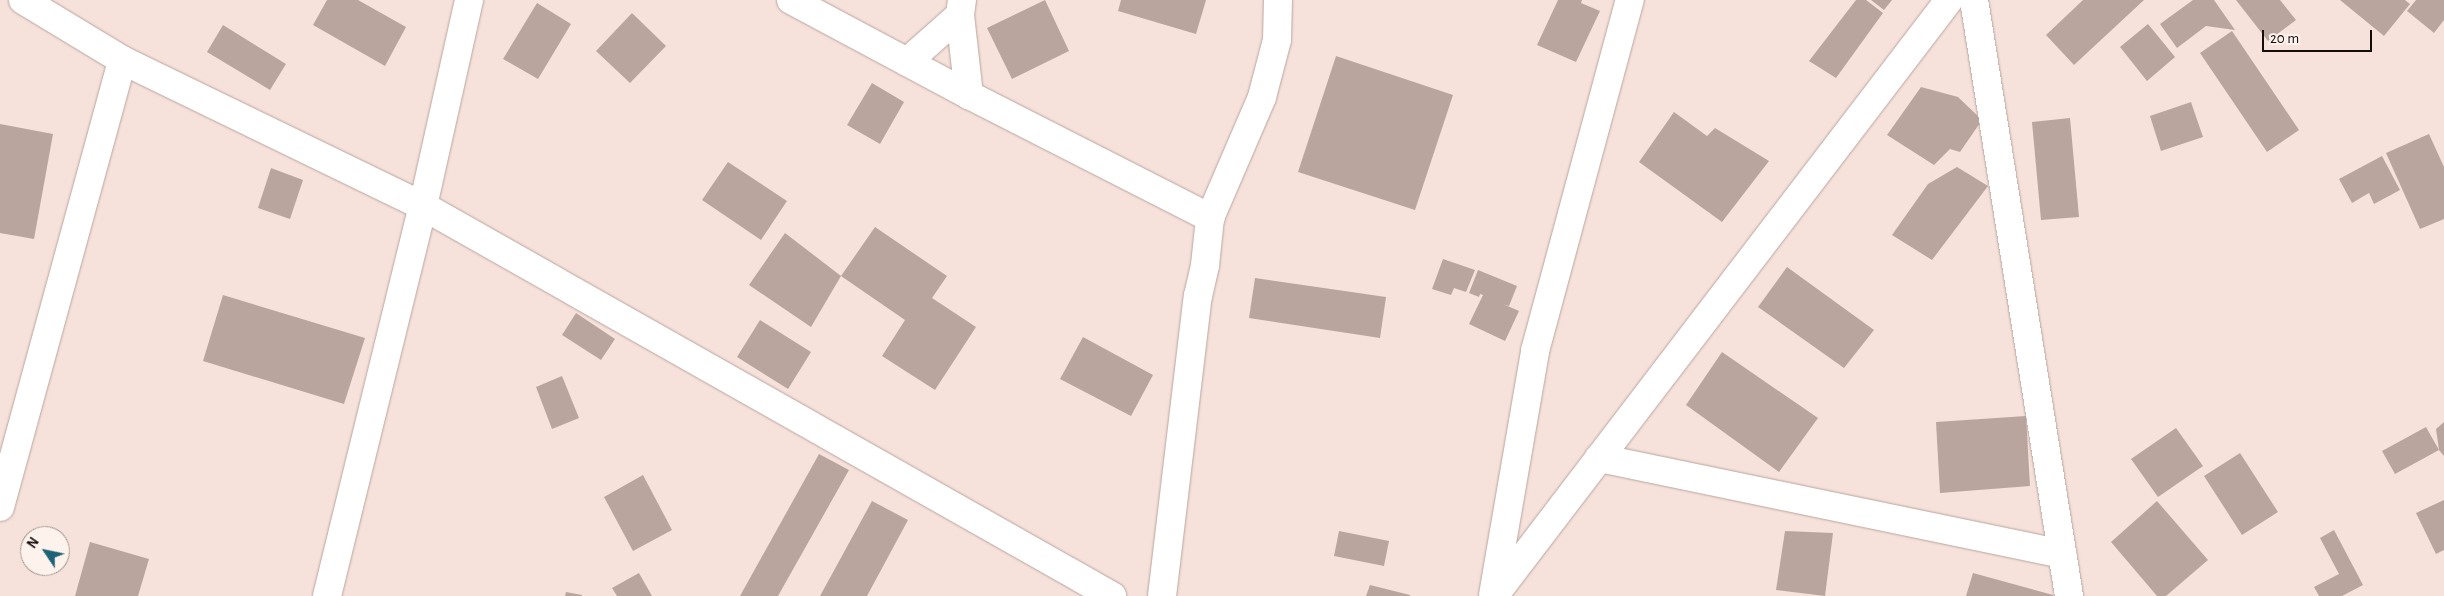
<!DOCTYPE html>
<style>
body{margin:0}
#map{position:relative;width:2444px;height:596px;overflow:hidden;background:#f7e2db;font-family:"Alegreya Sans",sans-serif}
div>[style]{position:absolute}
.building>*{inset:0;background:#b9a59e}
.roads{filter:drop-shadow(0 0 1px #b9a59f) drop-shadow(0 0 1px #b9a59f)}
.minor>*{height:28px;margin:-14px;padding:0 14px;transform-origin:14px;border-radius:14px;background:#fff}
span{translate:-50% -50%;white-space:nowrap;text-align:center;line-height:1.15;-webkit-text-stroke:4.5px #fef2ed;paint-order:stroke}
.north{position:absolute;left:20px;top:526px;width:50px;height:50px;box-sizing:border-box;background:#fef2ed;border:1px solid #a09693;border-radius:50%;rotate:304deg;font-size:14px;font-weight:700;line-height:20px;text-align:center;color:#140d0b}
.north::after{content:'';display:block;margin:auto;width:18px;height:22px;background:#1e6375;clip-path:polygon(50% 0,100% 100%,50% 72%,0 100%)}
.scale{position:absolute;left:2262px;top:30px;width:110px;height:22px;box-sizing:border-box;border:2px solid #140d0b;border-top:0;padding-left:6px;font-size:15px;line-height:18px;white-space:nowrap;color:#140d0b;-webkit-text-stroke:4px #fef2ed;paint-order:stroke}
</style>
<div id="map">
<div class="building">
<div style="clip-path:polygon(327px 0,358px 0,406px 27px,385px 66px,313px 25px)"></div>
<div style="clip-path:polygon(1045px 0,1069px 51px,1012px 79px,987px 28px)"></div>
<div style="clip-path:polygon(1121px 0,1206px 0,1196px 34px,1118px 11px)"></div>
<div style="clip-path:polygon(1558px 0,1582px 0,1581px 3px,1600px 11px,1576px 62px,1537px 45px)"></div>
<div style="clip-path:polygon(1856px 0,1866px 0,1883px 13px,1836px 78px,1809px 61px)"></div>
<div style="clip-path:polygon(1871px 0,1892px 0,1884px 10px)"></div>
<div style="clip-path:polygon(2083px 0,2144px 0,2074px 65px,2046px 35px)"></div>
<div style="clip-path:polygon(2193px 0,2214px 0,2235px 30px,2206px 26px,2177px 48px,2160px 24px)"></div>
<div style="clip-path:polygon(2236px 0,2280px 0,2296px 20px,2268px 41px)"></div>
<div style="clip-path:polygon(2340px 0,2405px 0,2410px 4px,2384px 36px)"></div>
<div style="clip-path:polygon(2416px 0,2444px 0,2444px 20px,2434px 33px,2407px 11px)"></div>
<div style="clip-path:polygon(537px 3px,571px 24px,538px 79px,503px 59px)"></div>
<div style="clip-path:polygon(632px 13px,666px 46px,630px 83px,596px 51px)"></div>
<div style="clip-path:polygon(2148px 24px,2175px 57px,2147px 81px,2120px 47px)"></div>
<div style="clip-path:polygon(223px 25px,286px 64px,270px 90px,207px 52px)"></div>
<div style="clip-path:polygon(2232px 31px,2299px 130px,2267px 152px,2200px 53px)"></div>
<div style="clip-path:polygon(1336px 56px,1453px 95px,1415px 210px,1298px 172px)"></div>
<div style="clip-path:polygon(872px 83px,904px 102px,880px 144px,847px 125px)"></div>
<div style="clip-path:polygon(1921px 87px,1958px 97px,1982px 120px,1960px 152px,1950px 149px,1934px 165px,1887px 135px)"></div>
<div style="clip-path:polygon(2191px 102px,2203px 137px,2161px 151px,2150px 116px)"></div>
<div style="clip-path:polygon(1674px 112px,1707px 136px,1715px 128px,1769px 161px,1722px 222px,1639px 162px)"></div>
<div style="clip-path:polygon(2070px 118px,2079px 217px,2041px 220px,2032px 122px)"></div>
<div style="clip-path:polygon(0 124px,53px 134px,34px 239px,0 233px)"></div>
<div style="clip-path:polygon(2429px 134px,2444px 167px,2444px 219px,2420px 229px,2386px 153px)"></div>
<div style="clip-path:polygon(2382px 156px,2400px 190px,2374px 204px,2369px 193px,2352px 203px,2339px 179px)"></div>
<div style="clip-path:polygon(728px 162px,787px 201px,761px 240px,702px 200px)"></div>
<div style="clip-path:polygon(1957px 167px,1988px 186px,1932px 260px,1892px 235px,1928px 184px)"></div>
<div style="clip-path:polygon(271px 168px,303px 180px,290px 219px,258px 208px)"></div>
<div style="clip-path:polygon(875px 227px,947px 276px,932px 298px,976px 327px,935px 390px,882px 356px,905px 320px,841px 276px)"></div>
<div style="clip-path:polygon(785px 233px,841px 276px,811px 327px,749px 285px)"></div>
<div style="clip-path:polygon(1443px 259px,1475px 270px,1466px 292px,1454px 288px,1451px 295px,1432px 289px)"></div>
<div style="clip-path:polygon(1787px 267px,1874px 330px,1844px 368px,1758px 307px)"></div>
<div style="clip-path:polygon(1478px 270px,1517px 286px,1509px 306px,1503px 304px,1519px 311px,1505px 341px,1469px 324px,1483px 295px,1480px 294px,1479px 297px,1469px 293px)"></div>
<div style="clip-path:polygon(1255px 278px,1386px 297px,1380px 338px,1249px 318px)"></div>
<div style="clip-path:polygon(223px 295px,365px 338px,344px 404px,203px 361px)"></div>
<div style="clip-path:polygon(576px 313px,615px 339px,601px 360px,562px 335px)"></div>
<div style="clip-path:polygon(760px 320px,811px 352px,788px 389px,737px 357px)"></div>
<div style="clip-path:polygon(1083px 337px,1153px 375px,1131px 416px,1060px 379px)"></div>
<div style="clip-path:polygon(1722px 352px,1818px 418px,1779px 472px,1686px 405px)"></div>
<div style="clip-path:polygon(562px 376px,579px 418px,552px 429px,536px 387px)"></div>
<div style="clip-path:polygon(2026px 416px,2030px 486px,1940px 493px,1936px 422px)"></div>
<div style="clip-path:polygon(2444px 422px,2444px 456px,2439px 450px,2436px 429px)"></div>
<div style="clip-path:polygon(2426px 427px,2439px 450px,2395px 474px,2382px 451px)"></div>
<div style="clip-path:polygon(2176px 428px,2203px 466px,2158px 497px,2131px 459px)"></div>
<div style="clip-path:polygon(2240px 453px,2278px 512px,2242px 535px,2204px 476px)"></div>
<div style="clip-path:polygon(819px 454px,849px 470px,778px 596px,740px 596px)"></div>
<div style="clip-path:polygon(643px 475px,672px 530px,633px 551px,604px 497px)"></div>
<div style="clip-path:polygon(2444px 500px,2444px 550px,2436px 554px,2416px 513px)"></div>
<div style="clip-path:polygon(872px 501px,908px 520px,867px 596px,820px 596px)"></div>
<div style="clip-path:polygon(2157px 501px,2208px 560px,2166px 596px,2157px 596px,2111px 542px)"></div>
<div style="clip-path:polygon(2334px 530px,2363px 585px,2342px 596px,2319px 596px,2314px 587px,2339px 574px,2320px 538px)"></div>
<div style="clip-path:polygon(1339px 531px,1389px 541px,1384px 566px,1334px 556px)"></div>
<div style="clip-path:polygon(1785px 531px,1833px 533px,1825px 596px,1776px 590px)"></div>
<div style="clip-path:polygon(90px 542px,149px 559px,138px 596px,75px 596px)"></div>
<div style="clip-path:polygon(639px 573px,652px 596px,617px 596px,612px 588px)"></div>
<div style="clip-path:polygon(1973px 573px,2053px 595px,2053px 596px,1966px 596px)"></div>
<div style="clip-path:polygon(1370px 585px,1410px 595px,1410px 596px,1366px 596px)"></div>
<div style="clip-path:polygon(566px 592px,582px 595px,582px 596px,565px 596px)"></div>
</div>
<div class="roads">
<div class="minor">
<div style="left:23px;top:0;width:116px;rotate:31.2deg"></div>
<div style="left:122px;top:60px;width:335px;rotate:25.9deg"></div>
<div style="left:423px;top:206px;width:792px;rotate:29.51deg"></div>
<div style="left:791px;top:0;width:202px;rotate:28.1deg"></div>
<div style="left:969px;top:95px;width:271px;rotate:27deg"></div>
<div style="left:962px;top:0;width:15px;rotate:98deg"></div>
<div style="left:960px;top:15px;width:81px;rotate:83.6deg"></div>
<div style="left:1974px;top:0;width:604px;rotate:80.94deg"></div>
<div style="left:907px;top:62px;width:71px;rotate:-41.6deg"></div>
<div style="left:1599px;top:458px;width:473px;rotate:11.7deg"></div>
<div style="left:0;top:507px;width:463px;rotate:-74.7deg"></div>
<div style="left:1493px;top:595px;width:248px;rotate:-80.2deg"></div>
<div style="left:1535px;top:351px;width:364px;rotate:-74.9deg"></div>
<div style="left:327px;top:596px;width:402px;rotate:-76.2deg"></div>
<div style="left:423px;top:206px;width:211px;rotate:-77.4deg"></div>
<div style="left:1162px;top:596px;width:302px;rotate:-83.2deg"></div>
<div style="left:1198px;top:296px;width:32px;rotate:-77deg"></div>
<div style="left:1205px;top:265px;width:47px;rotate:-83.9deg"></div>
<div style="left:1210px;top:218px;width:132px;rotate:-66.7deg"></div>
<div style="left:1262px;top:97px;width:59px;rotate:-75.3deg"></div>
<div style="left:1277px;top:40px;width:40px;rotate:-88.6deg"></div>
<div style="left:1494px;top:596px;width:750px;rotate:-52.64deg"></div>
</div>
</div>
<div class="north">N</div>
<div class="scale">20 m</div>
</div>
